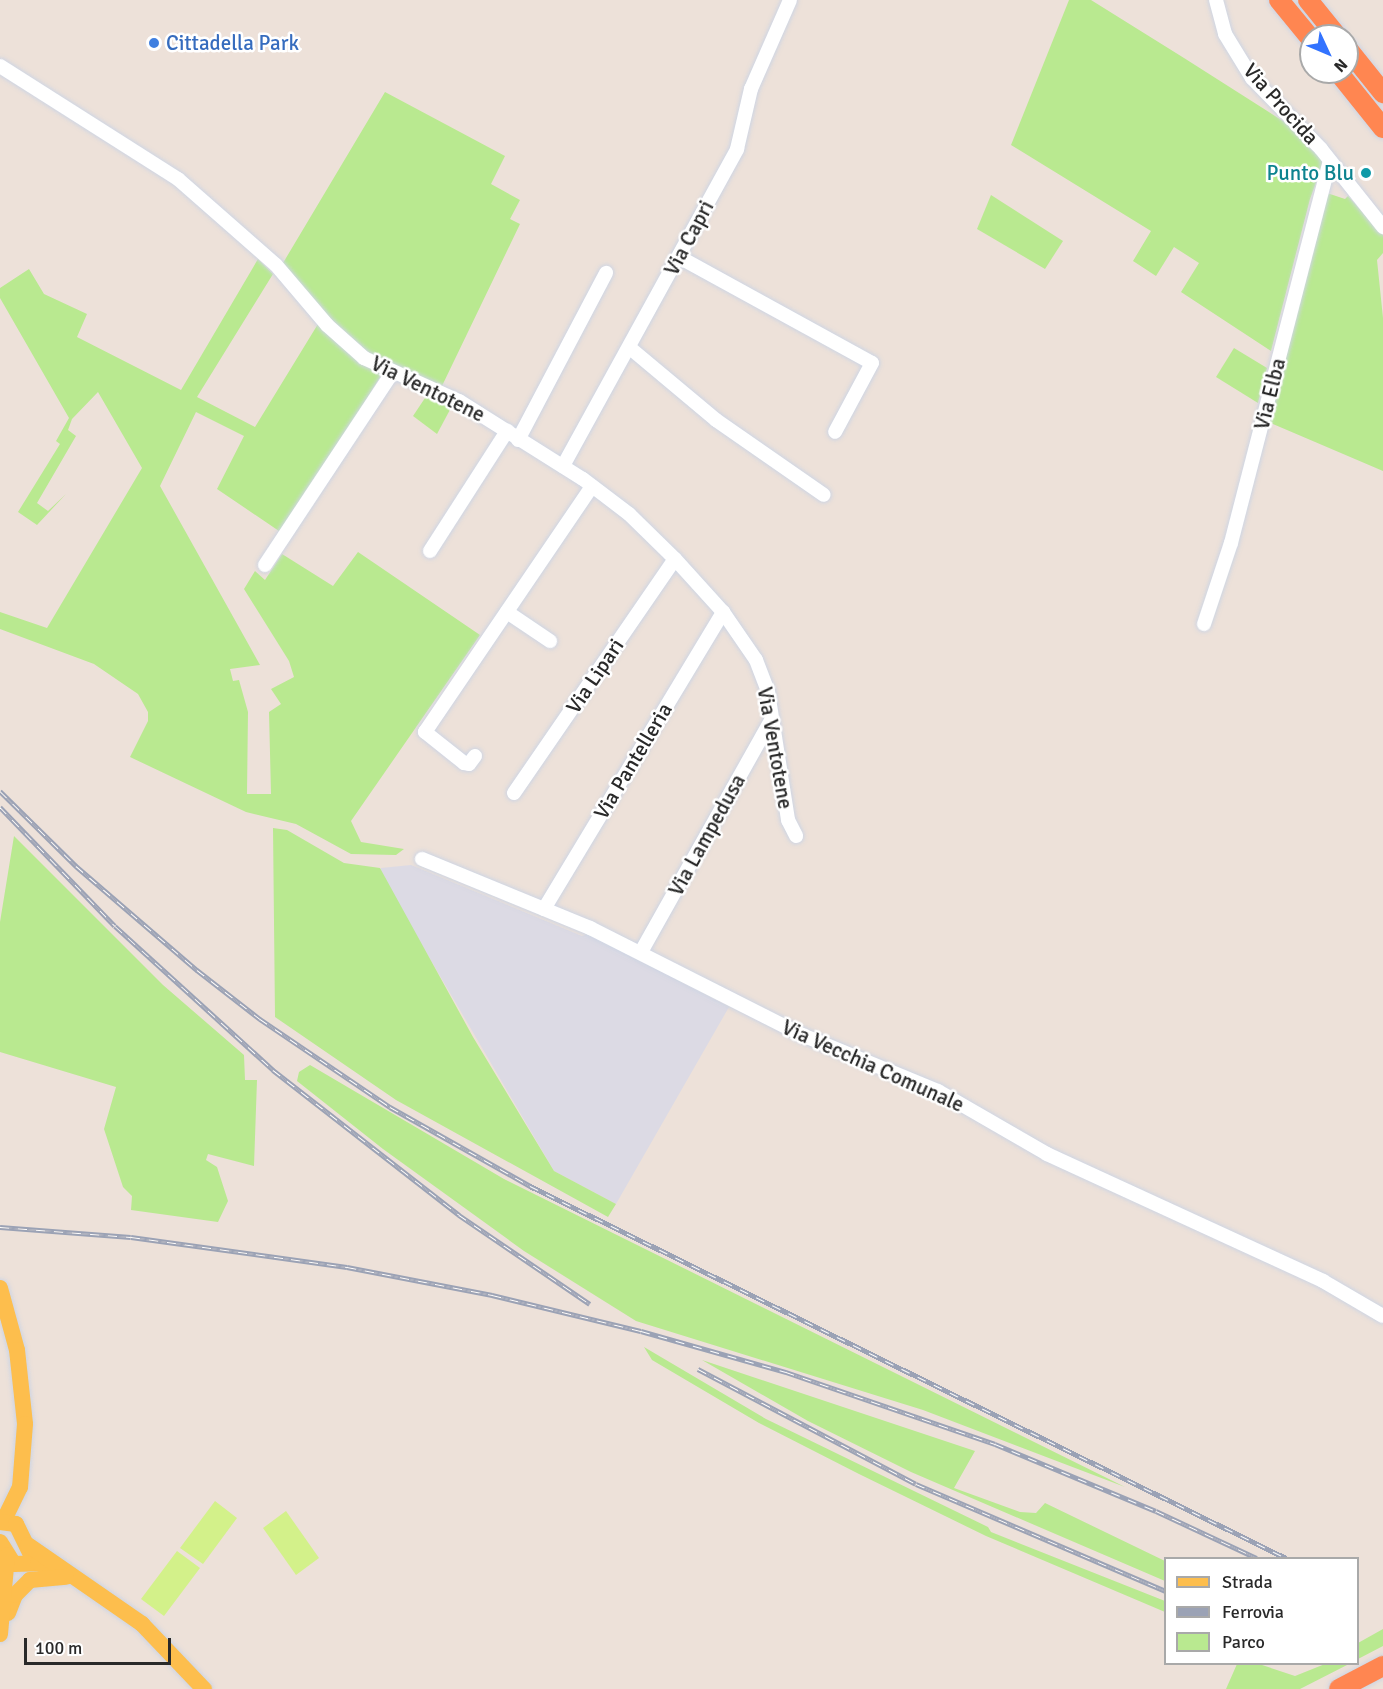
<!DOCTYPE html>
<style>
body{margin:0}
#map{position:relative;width:1383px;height:1689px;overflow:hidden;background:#ede1d9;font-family:Signika,sans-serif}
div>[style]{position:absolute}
.industrial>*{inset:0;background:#dcdae4}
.green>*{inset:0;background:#b9e990}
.pitch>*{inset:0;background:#d3f18a}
.roads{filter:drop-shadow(0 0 2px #ced5e3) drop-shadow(0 0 2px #ced5e3)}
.minor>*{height:14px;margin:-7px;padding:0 7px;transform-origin:7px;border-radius:7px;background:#fff}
.major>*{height:16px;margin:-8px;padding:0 8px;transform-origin:8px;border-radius:8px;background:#fdbe4d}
.highway>*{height:20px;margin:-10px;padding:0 10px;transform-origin:10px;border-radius:10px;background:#ff8651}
.rail>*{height:5px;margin-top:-2.5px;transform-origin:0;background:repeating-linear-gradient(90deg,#fff 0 9px,#9ba2b5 0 18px);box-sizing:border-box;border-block:2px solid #9ba2b5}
.dots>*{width:16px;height:16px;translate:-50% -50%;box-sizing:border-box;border:3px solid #fff;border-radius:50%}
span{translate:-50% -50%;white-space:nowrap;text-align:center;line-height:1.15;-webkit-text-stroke:5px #fff;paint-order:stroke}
.shop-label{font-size:21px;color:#366cbe}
.left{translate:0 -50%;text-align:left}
.street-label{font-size:21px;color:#292929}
.culture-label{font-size:21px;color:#0d838f}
.right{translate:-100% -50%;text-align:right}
.legend{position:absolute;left:1164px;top:1557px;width:195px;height:108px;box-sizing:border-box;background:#fff;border:2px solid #a9a9a9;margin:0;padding:8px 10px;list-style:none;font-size:18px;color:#292929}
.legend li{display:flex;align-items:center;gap:12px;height:30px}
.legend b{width:30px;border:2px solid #a9a9a9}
.north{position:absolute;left:1299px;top:24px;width:60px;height:60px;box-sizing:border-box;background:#fff;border:2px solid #a9a9a9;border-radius:50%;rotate:134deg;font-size:16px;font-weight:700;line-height:24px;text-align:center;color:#292929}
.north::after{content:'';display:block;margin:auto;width:21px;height:27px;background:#3373ff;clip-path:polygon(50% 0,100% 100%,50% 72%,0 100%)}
.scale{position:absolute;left:24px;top:1638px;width:147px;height:27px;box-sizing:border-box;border:3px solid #292929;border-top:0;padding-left:8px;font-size:18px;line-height:21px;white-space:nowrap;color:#292929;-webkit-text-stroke:4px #fff;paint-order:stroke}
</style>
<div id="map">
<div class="industrial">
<div style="clip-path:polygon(411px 865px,582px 936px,588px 934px,729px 1007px,616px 1204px,554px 1171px,381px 875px,381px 868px)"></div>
</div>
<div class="green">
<div style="clip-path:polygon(1069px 0,1091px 0,1184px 58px,1286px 123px,1308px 140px,1305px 145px,1320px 156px,1323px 164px,1310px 199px,1271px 351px,1181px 292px,1199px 263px,1174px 247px,1156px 276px,1133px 261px,1151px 231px,1011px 145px)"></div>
<div style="clip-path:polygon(385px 92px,505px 156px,491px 184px,520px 200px,510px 219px,520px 224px,441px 388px,370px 354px,320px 309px,283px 263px)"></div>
<div style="clip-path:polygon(1327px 193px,1345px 199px,1348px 196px,1383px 235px,1383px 253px,1377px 260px,1383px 318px,1383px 471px,1268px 422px)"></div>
<div style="clip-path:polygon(991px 195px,1063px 241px,1045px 269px,977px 229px)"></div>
<div style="clip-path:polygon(258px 259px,273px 274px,197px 397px,255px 427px,318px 324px,382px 374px,297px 511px,279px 531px,217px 489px,244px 436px,196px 412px,160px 486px,260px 665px,230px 669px,233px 681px,239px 680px,248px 712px,247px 794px,271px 794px,269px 712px,281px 704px,271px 689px,294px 677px,289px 661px,244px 589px,255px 571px,265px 580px,282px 554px,333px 586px,358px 552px,480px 635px,351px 821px,361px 842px,404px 849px,396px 855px,351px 854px,296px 824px,246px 812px,130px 757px,148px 721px,148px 712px,138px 694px,94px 664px,0 629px,0 612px,47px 628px,142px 468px,98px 392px,72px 419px,68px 430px,76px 436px,37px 503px,48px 511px,66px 494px,37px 525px,18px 512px,60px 444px,56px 441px,69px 418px,0 298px,0 288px,29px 269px,44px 294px,87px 314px,77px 337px,181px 390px)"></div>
<div style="clip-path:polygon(1234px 348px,1267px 368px,1258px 403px,1216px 377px)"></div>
<div style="clip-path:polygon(427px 395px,452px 406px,437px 434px,413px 416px)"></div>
<div style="clip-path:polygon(273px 828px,287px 830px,344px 863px,380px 868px,473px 1037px,554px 1171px,616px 1204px,608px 1217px,396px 1100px,275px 1017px)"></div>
<div style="clip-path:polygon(14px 836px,163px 985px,244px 1055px,245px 1080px,257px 1080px,254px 1166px,208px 1154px,206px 1160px,217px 1167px,228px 1201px,218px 1222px,131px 1210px,132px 1196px,123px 1187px,104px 1129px,116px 1087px,0 1052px,0 922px)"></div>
<div style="clip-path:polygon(310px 1065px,504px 1179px,1125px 1487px,923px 1410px,636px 1321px,524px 1251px,383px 1149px,297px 1081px,299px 1072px)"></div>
<div style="clip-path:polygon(644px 1347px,766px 1419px,988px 1527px,991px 1532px,1165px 1601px,1165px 1612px,986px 1536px,859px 1474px,759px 1423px,652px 1360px)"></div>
<div style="clip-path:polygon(702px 1360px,975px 1451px,954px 1488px,1020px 1512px,1036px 1513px,1045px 1503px,1165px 1561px,1165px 1581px,911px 1472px,808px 1421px)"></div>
<div style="clip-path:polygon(1383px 1629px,1383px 1646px,1358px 1659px,1358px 1643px)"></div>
<div style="clip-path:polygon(1237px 1664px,1259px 1664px,1295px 1676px,1325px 1664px,1349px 1664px,1300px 1689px,1226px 1689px)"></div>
</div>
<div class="pitch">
<div style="clip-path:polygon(215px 1501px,237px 1518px,203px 1564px,180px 1548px)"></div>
<div style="clip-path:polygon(286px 1511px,319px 1558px,296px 1575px,263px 1528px)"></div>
<div style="clip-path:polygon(177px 1551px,200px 1568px,164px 1616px,141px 1599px)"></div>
</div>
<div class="roads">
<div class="minor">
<div style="left:1216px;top:0;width:35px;rotate:75deg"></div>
<div style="left:1225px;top:34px;width:52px;rotate:58.5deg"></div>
<div style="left:1252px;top:78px;width:99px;rotate:45.8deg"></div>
<div style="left:1321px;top:149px;width:100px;rotate:51.5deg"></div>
<div style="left:0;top:66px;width:211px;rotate:32.4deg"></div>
<div style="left:178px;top:179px;width:130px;rotate:41.3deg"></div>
<div style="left:276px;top:265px;width:79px;rotate:49.6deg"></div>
<div style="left:327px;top:325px;width:50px;rotate:41.7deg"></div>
<div style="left:364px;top:358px;width:104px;rotate:24.4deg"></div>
<div style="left:459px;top:401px;width:146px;rotate:32.2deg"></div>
<div style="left:583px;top:479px;width:58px;rotate:37.3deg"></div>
<div style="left:629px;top:514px;width:64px;rotate:44.4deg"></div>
<div style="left:675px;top:559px;width:72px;rotate:47.8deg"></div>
<div style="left:723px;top:612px;width:58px;rotate:55.5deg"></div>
<div style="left:756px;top:660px;width:34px;rotate:69deg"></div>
<div style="left:768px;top:692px;width:130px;rotate:81.1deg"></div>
<div style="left:788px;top:820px;width:18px;rotate:63deg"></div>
<div style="left:679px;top:257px;width:220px;rotate:28.8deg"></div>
<div style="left:872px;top:363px;width:78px;rotate:118.2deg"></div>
<div style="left:630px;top:348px;width:112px;rotate:39.9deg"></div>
<div style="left:716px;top:420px;width:131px;rotate:34.8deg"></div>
<div style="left:518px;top:440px;width:189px;rotate:-62.2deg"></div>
<div style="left:563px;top:466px;width:362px;rotate:-61.2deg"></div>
<div style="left:737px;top:149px;width:62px;rotate:-76.9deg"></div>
<div style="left:751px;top:89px;width:97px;rotate:-66.3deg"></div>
<div style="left:430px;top:551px;width:143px;rotate:-57.3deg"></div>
<div style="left:265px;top:565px;width:230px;rotate:-56.5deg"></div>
<div style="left:507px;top:612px;width:52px;rotate:34deg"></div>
<div style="left:1204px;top:624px;width:85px;rotate:-71.6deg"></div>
<div style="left:1231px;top:543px;width:392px;rotate:-75.5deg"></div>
<div style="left:475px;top:756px;width:10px;rotate:127deg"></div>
<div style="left:469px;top:764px;width:5px;rotate:-169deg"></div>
<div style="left:464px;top:763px;width:50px;rotate:-141.5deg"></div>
<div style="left:425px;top:732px;width:297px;rotate:-55.8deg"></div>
<div style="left:514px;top:793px;width:284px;rotate:-55.5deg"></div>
<div style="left:422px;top:859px;width:182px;rotate:22.3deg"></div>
<div style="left:590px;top:928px;width:237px;rotate:26.8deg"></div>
<div style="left:802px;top:1035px;width:147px;rotate:22.4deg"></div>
<div style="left:938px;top:1091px;width:126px;rotate:30deg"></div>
<div style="left:1047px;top:1154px;width:304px;rotate:24.7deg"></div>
<div style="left:1323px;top:1281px;width:69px;rotate:30.3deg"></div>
<div style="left:544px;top:909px;width:347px;rotate:-58.9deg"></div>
<div style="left:641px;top:952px;width:267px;rotate:-60.7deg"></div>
</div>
<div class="major">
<div style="left:0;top:1288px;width:64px;rotate:74.7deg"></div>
<div style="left:17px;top:1350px;width:74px;rotate:83.8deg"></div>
<div style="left:25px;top:1424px;width:63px;rotate:94.5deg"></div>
<div style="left:20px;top:1487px;width:37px;rotate:116deg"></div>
<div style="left:0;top:1522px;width:16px;rotate:7deg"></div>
<div style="left:16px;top:1524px;width:34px;rotate:64deg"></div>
<div style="left:0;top:1542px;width:26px;rotate:58deg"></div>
<div style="left:14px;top:1564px;width:24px;rotate:-2deg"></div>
<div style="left:38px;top:1563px;width:22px;rotate:18deg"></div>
<div style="left:28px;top:1545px;width:139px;rotate:34.7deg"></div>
<div style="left:142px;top:1624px;width:90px;rotate:46.4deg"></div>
<div style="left:8px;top:1613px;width:19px;rotate:-69deg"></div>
<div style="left:15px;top:1595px;width:21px;rotate:-45deg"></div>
<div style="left:30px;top:1580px;width:36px;rotate:-5deg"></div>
<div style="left:0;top:1634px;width:79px;rotate:-84.9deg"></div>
</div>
<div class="highway">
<div style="left:1279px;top:0;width:50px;rotate:50.6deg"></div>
<div style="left:1308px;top:0;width:46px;rotate:51.1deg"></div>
<div style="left:1347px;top:48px;width:58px;rotate:51.3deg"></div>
<div style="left:1338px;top:72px;width:72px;rotate:51.2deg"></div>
<div style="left:1339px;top:1689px;width:50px;rotate:-27.6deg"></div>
</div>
</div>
<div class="rail">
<div style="left:0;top:791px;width:107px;rotate:44.6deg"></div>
<div style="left:76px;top:866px;width:160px;rotate:40.7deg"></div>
<div style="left:197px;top:970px;width:80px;rotate:37.9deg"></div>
<div style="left:260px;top:1019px;width:157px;rotate:34.1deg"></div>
<div style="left:390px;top:1107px;width:161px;rotate:29.4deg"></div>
<div style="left:530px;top:1186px;width:843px;rotate:26.2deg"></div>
<div style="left:0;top:807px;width:165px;rotate:46deg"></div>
<div style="left:115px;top:926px;width:214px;rotate:42.3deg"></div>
<div style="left:273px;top:1070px;width:236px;rotate:37.9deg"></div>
<div style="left:459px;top:1215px;width:158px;rotate:34.2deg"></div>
<div style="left:0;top:1227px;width:131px;rotate:4.4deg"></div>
<div style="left:131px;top:1237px;width:218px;rotate:7.9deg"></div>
<div style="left:347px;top:1267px;width:148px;rotate:10.9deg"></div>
<div style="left:492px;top:1295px;width:153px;rotate:13.6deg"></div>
<div style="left:641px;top:1331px;width:151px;rotate:15.8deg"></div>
<div style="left:786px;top:1372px;width:221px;rotate:19deg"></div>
<div style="left:995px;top:1444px;width:174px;rotate:22.6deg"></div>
<div style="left:1156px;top:1511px;width:111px;rotate:25deg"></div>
<div style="left:698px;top:1369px;width:246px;rotate:27.8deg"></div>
<div style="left:916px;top:1484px;width:272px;rotate:23.2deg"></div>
</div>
<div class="dots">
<div style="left:154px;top:43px;background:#3f7fe0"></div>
<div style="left:1366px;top:173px;background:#0f9aa8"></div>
</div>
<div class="shop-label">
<span class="left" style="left:166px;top:43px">Cittadella Park</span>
</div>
<div class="street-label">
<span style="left:1281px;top:104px;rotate:48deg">Via Procida</span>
<span style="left:689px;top:238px;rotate:-62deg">Via Capri</span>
<span style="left:428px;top:389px;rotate:26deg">Via Ventotene</span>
<span style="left:1270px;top:394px;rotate:-76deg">Via Elba</span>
<span style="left:595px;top:676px;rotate:-56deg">Via Lipari</span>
<span style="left:775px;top:748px;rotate:80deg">Via Ventotene</span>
<span style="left:633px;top:761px;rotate:-59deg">Via Pantelleria</span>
<span style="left:707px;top:835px;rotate:-61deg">Via Lampedusa</span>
<span style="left:873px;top:1066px;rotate:24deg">Via Vecchia Comunale</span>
</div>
<div class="culture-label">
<span class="right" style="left:1354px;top:173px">Punto Blu</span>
</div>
<ul class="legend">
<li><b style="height:8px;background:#fdbe4d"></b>Strada</li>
<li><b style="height:8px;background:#9ba2b5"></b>Ferrovia</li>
<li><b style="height:16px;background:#b9e990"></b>Parco</li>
</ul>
<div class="north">N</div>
<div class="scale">100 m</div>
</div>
